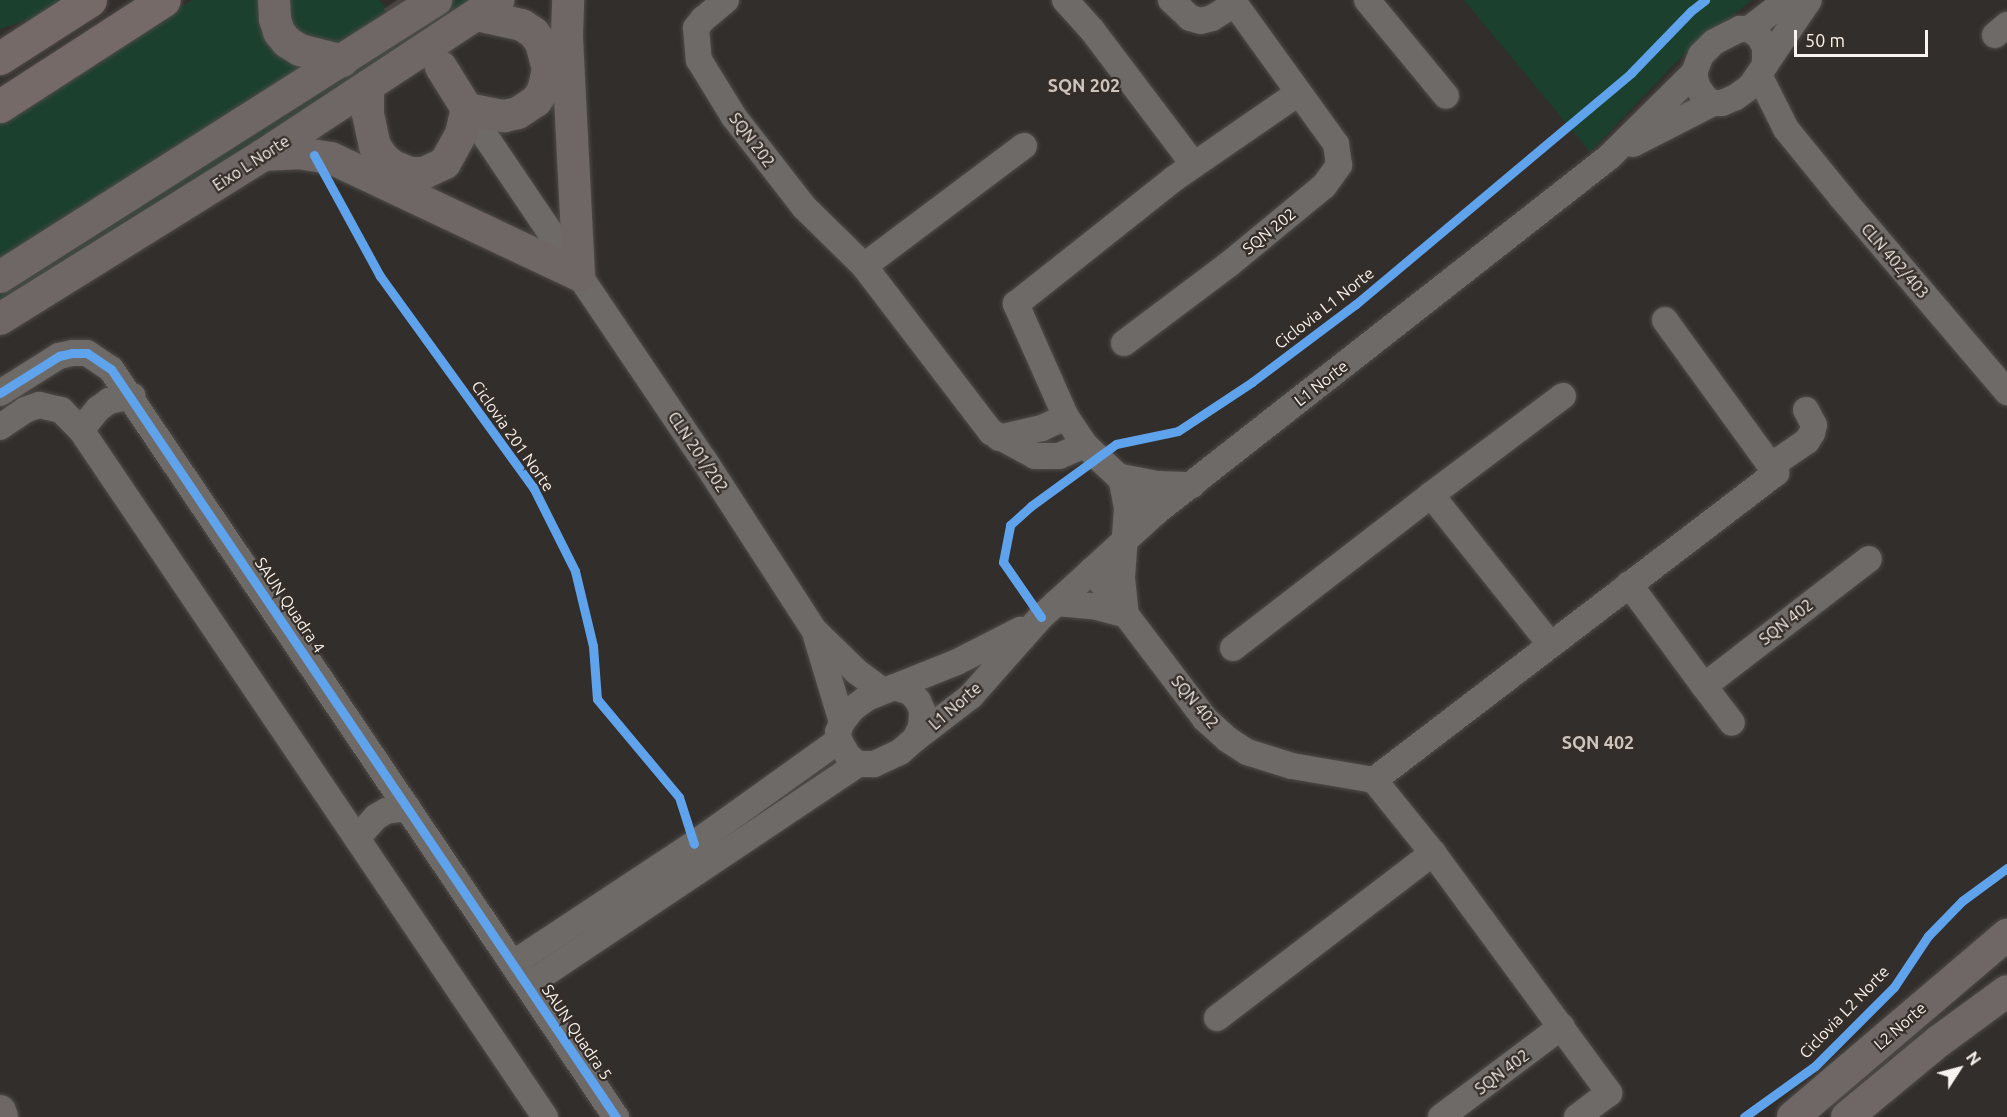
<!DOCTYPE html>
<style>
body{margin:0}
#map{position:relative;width:2007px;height:1117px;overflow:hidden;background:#322e2b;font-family:Ubuntu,sans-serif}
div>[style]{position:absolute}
.green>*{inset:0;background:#1c402e}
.major-tunnel>*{height:32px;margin-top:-16px;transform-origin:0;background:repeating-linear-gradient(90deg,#46423f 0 32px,transparent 0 48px)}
.roads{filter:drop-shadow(0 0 2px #4e4b49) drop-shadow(0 0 2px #4e4b49)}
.minor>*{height:26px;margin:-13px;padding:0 13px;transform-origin:13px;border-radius:13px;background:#6e6a68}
.major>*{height:32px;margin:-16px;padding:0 16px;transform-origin:16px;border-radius:16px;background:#6f6765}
.highway>*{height:33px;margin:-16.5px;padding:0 16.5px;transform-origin:16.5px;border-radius:16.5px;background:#766a68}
.cycleway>*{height:9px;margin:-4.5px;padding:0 4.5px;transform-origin:4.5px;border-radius:4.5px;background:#60a3ed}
span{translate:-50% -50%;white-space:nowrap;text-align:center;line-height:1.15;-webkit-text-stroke:4.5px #352d28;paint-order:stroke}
.street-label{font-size:16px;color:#f8f3ef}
.neighbourhood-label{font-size:18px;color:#cec4be;font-weight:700}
.north{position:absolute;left:1929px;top:1039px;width:60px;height:60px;-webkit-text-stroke:4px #352d28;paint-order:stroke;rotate:54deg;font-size:16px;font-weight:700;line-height:24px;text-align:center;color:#f8f3ef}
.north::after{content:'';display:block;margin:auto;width:21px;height:27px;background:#f8f3ef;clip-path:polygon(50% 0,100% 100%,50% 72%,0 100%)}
.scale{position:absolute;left:1794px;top:30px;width:134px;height:27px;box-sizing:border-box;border:3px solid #f8f3ef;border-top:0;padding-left:8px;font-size:18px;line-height:21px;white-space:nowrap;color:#f8f3ef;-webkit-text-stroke:4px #352d28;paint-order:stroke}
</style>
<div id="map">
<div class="green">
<div style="clip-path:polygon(0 0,66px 0,46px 14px,0 29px)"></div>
<div style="clip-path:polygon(192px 0,269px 0,311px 61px,0 267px,0 116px)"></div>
<div style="clip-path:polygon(278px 0,379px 0,390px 12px,343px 44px,297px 37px)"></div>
<div style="clip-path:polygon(455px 0,479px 0,0 307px,0 290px,405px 34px)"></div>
<div style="clip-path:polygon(1464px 0,1752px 0,1686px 52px,1590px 152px)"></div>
</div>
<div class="major-tunnel">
<div style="left:397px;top:0;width:80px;rotate:56.7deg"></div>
</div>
<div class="roads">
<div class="minor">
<div style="left:726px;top:0;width:30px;rotate:140deg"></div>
<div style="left:703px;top:19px;width:11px;rotate:128deg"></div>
<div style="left:696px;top:28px;width:32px;rotate:85deg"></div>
<div style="left:699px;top:60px;width:67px;rotate:58.4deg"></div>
<div style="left:734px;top:117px;width:114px;rotate:52.1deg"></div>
<div style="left:804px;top:207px;width:84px;rotate:44.5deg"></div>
<div style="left:864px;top:266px;width:209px;rotate:52.6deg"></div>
<div style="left:991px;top:432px;width:50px;rotate:28.6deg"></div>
<div style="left:1035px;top:456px;width:24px"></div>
<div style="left:1059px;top:456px;width:28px;rotate:-23deg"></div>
<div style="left:1065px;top:0;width:40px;rotate:48deg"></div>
<div style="left:1092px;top:30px;width:169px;rotate:52.9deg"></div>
<div style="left:1171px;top:0;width:26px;rotate:43deg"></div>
<div style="left:1190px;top:18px;width:11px;rotate:15deg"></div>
<div style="left:1201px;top:21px;width:11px;rotate:-15deg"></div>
<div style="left:1212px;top:18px;width:26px;rotate:-32deg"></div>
<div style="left:1367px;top:0;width:124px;rotate:50.5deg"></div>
<div style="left:1740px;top:29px;width:9px"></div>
<div style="left:1749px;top:29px;width:12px;rotate:35deg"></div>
<div style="left:1759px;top:36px;width:13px;rotate:61deg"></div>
<div style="left:1765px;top:47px;width:18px;rotate:90deg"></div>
<div style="left:1765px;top:65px;width:25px;rotate:124deg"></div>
<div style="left:1751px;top:86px;width:19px;rotate:144deg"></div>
<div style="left:1736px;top:97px;width:15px;rotate:157deg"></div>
<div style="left:1722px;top:103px;width:9px;rotate:180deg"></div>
<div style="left:1713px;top:103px;width:9px;rotate:-148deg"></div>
<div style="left:1705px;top:98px;width:14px;rotate:-124deg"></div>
<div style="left:1697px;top:86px;width:13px;rotate:-103deg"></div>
<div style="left:1694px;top:73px;width:19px;rotate:-69deg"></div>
<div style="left:1701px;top:55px;width:18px;rotate:-45deg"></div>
<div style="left:1714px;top:42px;width:29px;rotate:-27deg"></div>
<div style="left:1749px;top:29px;width:48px;rotate:-37.3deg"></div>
<div style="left:1995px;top:35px;width:16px;rotate:-40deg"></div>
<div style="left:1765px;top:65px;width:78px;rotate:-55.9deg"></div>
<div style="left:1759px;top:75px;width:60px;rotate:63.4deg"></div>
<div style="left:1786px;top:129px;width:89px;rotate:50.9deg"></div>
<div style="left:1842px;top:198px;width:255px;rotate:49.6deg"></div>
<div style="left:467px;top:109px;width:424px;rotate:56deg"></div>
<div style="left:704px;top:460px;width:202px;rotate:57.1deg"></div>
<div style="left:814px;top:630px;width:60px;rotate:44.3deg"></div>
<div style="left:857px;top:672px;width:32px;rotate:36deg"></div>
<div style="left:1633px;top:144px;width:90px;rotate:-27.1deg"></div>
<div style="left:864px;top:266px;width:200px;rotate:-36.9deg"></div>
<div style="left:1124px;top:343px;width:130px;rotate:-36.9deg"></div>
<div style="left:1228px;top:265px;width:124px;rotate:-39.5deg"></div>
<div style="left:1324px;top:186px;width:26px;rotate:-54deg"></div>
<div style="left:1339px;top:165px;width:21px;rotate:-98deg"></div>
<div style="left:1336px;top:144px;width:178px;rotate:-125.8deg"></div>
<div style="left:0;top:393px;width:70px;rotate:-32.1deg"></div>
<div style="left:59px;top:356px;width:13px;rotate:-13deg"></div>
<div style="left:72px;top:353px;width:15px"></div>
<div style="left:87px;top:353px;width:29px;rotate:34deg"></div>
<div style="left:111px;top:369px;width:903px;rotate:55.98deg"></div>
<div style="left:0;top:427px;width:30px;rotate:-34deg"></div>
<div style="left:25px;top:410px;width:15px;rotate:-20deg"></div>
<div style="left:39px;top:405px;width:23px;rotate:13deg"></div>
<div style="left:61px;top:410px;width:28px;rotate:45deg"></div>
<div style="left:81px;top:430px;width:829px;rotate:55.96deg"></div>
<div style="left:81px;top:430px;width:27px;rotate:-51deg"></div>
<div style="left:98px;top:409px;width:14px;rotate:-36deg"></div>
<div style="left:109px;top:401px;width:24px;rotate:-12deg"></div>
<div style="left:999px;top:438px;width:44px;rotate:-13.1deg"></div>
<div style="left:1042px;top:428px;width:26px;rotate:-25deg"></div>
<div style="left:1772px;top:465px;width:42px;rotate:-34.4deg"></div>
<div style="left:1807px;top:441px;width:9px;rotate:-58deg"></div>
<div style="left:1812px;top:433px;width:8px;rotate:-76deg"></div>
<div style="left:1814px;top:425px;width:17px;rotate:-118deg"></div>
<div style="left:1121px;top:477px;width:32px;rotate:79deg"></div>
<div style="left:1127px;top:508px;width:70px;rotate:94.1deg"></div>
<div style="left:1122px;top:578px;width:36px;rotate:84deg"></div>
<div style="left:1121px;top:477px;width:37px;rotate:11deg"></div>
<div style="left:1157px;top:484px;width:35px;rotate:2deg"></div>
<div style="left:1156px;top:512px;width:98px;rotate:-136.7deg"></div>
<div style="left:1085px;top:445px;width:34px;rotate:-124deg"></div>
<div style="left:1066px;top:417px;width:124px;rotate:-113.9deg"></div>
<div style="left:1016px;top:304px;width:203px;rotate:-38.4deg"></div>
<div style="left:1175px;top:178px;width:150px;rotate:-34.6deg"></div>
<div style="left:1092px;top:570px;width:187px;rotate:52.8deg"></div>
<div style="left:1205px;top:719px;width:30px;rotate:42deg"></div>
<div style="left:1227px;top:739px;width:24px;rotate:33deg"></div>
<div style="left:1247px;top:752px;width:47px;rotate:17.3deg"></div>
<div style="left:1292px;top:766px;width:83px;rotate:9.7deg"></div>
<div style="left:1374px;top:780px;width:94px;rotate:51.1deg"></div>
<div style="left:1433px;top:853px;width:298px;rotate:53.7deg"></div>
<div style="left:1609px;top:1093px;width:40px;rotate:143deg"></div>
<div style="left:1629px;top:584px;width:127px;rotate:53.7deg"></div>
<div style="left:1704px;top:686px;width:208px;rotate:-37.6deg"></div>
<div style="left:1056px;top:603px;width:37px;rotate:5deg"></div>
<div style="left:1093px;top:606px;width:34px;rotate:15deg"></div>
<div style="left:816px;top:636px;width:90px;rotate:73.2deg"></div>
<div style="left:1550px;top:644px;width:191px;rotate:-128.6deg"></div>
<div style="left:1431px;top:495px;width:165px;rotate:-36.9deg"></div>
<div style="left:1233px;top:648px;width:250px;rotate:-37.7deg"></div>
<div style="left:1704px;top:686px;width:46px;rotate:52.9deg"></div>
<div style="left:894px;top:687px;width:17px;rotate:17deg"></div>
<div style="left:910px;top:692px;width:12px;rotate:48deg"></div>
<div style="left:918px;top:701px;width:10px;rotate:66deg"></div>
<div style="left:922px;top:710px;width:17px;rotate:93deg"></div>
<div style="left:921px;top:727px;width:13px;rotate:117deg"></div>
<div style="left:915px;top:739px;width:20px;rotate:139deg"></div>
<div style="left:900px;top:752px;width:29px;rotate:155deg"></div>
<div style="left:874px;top:764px;width:16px;rotate:180deg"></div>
<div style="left:858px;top:764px;width:13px;rotate:-141deg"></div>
<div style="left:848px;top:756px;width:18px;rotate:-119deg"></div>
<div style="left:839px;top:740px;width:8px;rotate:-97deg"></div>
<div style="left:838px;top:732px;width:11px;rotate:-68deg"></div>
<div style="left:842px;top:722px;width:16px;rotate:-52deg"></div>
<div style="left:852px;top:709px;width:19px;rotate:-36deg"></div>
<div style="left:867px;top:698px;width:97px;rotate:-21.8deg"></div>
<div style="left:957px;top:662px;width:71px;rotate:-26.9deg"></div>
<div style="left:915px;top:739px;width:71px;rotate:-37.5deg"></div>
<div style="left:971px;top:696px;width:106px;rotate:-48.5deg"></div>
<div style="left:1041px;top:617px;width:156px;rotate:-42.4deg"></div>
<div style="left:1156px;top:512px;width:576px;rotate:-38.08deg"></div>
<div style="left:1609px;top:157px;width:120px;rotate:-44.7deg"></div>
<div style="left:1374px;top:780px;width:506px;rotate:-37.37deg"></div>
<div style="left:1776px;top:473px;width:189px;rotate:-126deg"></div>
<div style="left:357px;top:838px;width:28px;rotate:-48deg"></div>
<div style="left:376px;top:817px;width:12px;rotate:-31deg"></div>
<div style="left:386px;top:811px;width:22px;rotate:-8deg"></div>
<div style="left:514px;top:963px;width:216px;rotate:-33.5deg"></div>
<div style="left:694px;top:844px;width:178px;rotate:-35.6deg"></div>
<div style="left:528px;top:985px;width:397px;rotate:-33.8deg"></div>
<div style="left:1217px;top:1018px;width:272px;rotate:-37.4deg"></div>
<div style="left:1441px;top:1117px;width:151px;rotate:-36.9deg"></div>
</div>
<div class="major">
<div style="left:274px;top:0;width:19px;rotate:87deg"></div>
<div style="left:275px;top:19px;width:14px;rotate:73deg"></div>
<div style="left:279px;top:32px;width:13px;rotate:51deg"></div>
<div style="left:287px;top:42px;width:15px;rotate:32deg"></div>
<div style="left:300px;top:50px;width:44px;rotate:14.3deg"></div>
<div style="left:441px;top:67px;width:49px;rotate:58.2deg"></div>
<div style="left:467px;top:109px;width:38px;rotate:11deg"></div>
<div style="left:504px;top:116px;width:14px;rotate:-12deg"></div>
<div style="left:518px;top:113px;width:22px;rotate:-34deg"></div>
<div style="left:536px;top:101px;width:12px;rotate:-55deg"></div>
<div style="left:543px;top:91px;width:23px;rotate:-77deg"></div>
<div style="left:548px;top:69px;width:27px;rotate:-105deg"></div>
<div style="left:541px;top:43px;width:12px;rotate:-125deg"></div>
<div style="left:534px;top:33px;width:14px;rotate:-146deg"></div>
<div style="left:522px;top:25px;width:46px;rotate:-167.5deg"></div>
<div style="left:368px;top:86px;width:28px;rotate:90deg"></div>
<div style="left:368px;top:114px;width:33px;rotate:78deg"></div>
<div style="left:375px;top:146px;width:14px;rotate:56deg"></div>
<div style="left:383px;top:158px;width:13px;rotate:39deg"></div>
<div style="left:393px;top:166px;width:18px;rotate:22deg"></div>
<div style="left:410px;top:173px;width:14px"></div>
<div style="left:424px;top:173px;width:23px;rotate:-25deg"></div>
<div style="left:445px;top:163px;width:33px;rotate:-61deg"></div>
<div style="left:461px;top:134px;width:26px;rotate:-77deg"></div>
<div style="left:263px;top:155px;width:35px;rotate:-3deg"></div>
<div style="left:298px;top:153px;width:33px;rotate:9deg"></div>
<div style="left:331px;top:158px;width:274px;rotate:25.3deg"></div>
<div style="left:579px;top:275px;width:241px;rotate:-92.9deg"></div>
<div style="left:567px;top:34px;width:34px;rotate:-88deg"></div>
<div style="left:0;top:277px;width:517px;rotate:-32.43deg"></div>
<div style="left:0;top:319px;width:310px;rotate:-31.9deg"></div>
<div style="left:263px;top:155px;width:282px;rotate:-33.4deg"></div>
<div style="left:0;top:1111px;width:6px;rotate:72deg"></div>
<div style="left:1793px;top:1117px;width:281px;rotate:-40.4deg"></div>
<div style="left:1847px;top:1117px;width:119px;rotate:-39.6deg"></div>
<div style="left:1939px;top:1041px;width:84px;rotate:-36.3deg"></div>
</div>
<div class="highway">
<div style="left:0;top:58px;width:107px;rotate:-32.8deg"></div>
<div style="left:0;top:106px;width:195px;rotate:-32.9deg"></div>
</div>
</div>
<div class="cycleway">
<div style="left:314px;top:155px;width:138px;rotate:61.4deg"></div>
<div style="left:380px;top:276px;width:261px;rotate:54.1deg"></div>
<div style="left:533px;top:487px;width:94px;rotate:63.4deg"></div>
<div style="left:575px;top:571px;width:77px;rotate:76.5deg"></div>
<div style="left:593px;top:646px;width:53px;rotate:85.7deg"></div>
<div style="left:597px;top:699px;width:128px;rotate:50.1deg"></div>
<div style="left:679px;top:797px;width:49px;rotate:72.3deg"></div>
<div style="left:0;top:393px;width:70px;rotate:-32.1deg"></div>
<div style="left:59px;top:356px;width:13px;rotate:-13deg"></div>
<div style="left:72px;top:353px;width:15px"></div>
<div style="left:87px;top:353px;width:29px;rotate:34deg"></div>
<div style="left:111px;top:369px;width:903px;rotate:55.98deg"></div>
<div style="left:1041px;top:617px;width:67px;rotate:-124.6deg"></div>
<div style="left:1003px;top:562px;width:38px;rotate:-79deg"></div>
<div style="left:1010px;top:525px;width:28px;rotate:-42deg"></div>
<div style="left:1031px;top:506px;width:105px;rotate:-36.1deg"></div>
<div style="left:1116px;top:444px;width:63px;rotate:-11.8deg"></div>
<div style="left:1178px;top:431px;width:89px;rotate:-33.5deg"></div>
<div style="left:1252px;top:382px;width:130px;rotate:-36.9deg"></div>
<div style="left:1356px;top:304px;width:359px;rotate:-40deg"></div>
<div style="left:1631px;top:73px;width:86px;rotate:-45.9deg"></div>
<div style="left:1691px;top:11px;width:18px;rotate:-38deg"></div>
<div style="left:1744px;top:1117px;width:87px;rotate:-35.7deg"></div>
<div style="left:1815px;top:1066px;width:112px;rotate:-45deg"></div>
<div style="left:1894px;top:987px;width:61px;rotate:-56.3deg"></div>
<div style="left:1928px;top:936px;width:49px;rotate:-45.8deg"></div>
<div style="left:1962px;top:901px;width:56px;rotate:-36.3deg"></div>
</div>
<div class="street-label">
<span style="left:752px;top:140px;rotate:53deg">SQN 202</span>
<span style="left:251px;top:163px;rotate:-33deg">Eixo L Norte</span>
<span style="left:1269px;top:231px;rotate:-39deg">SQN 202</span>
<span style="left:1895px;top:261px;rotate:49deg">CLN 402/403</span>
<span style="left:1324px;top:308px;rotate:-38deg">Ciclovia L1 Norte</span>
<span style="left:1321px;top:383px;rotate:-38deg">L1 Norte</span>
<span style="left:513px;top:436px;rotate:55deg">Ciclovia 201 Norte</span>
<span style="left:698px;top:452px;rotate:56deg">CLN 201/202</span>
<span style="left:290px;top:605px;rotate:56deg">SAUN Quadra 4</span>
<span style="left:1786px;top:622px;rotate:-38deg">SQN 402</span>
<span style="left:1195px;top:702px;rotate:50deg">SQN 402</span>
<span style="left:955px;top:706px;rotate:-41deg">L1 Norte</span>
<span style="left:1844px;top:1012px;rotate:-46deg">Ciclovia L2 Norte</span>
<span style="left:1900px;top:1026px;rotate:-41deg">L2 Norte</span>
<span style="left:577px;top:1032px;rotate:56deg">SAUN Quadra 5</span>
<span style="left:1502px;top:1072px;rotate:-37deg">SQN 402</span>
</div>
<div class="neighbourhood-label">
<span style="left:1084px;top:85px">SQN 202</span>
<span style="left:1598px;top:742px">SQN 402</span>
</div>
<div class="north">N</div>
<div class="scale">50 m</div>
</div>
